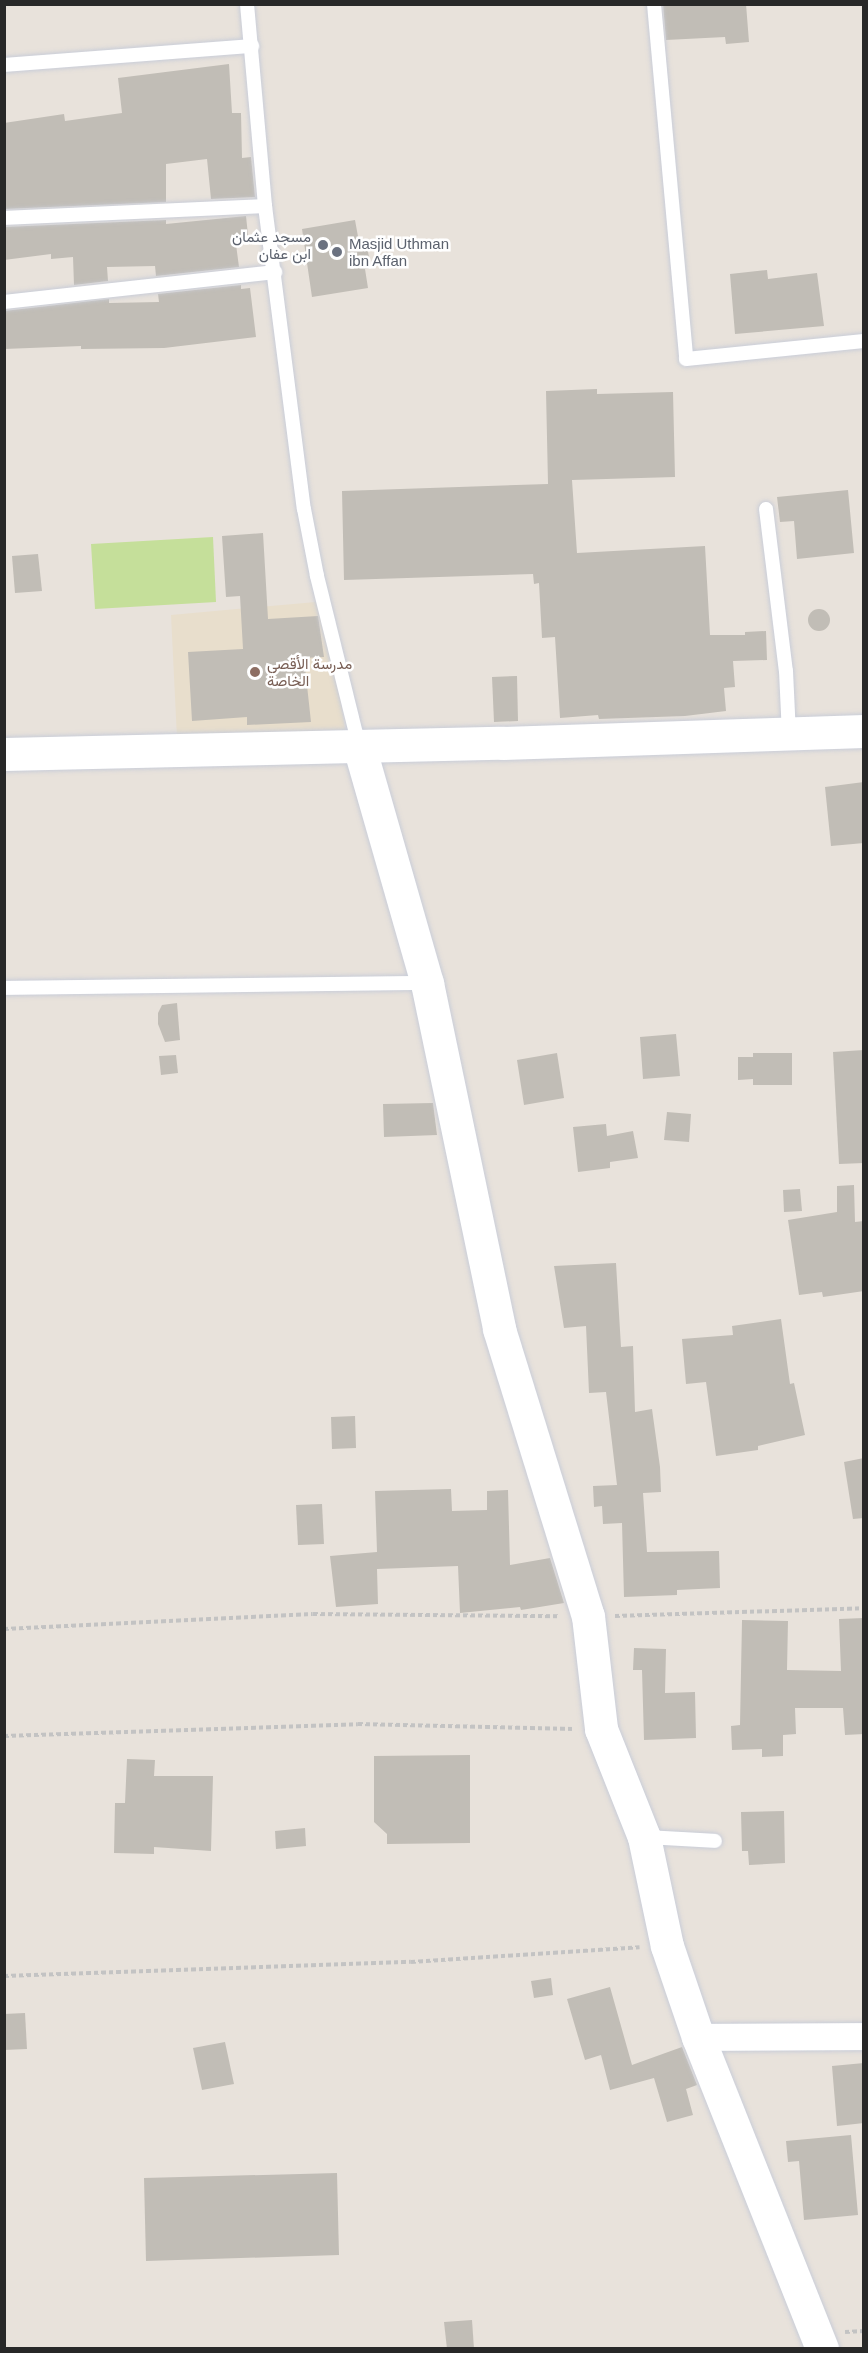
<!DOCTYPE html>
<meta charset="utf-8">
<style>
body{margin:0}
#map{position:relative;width:868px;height:2353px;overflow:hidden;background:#e8e2db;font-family:Arial,Vazirmatn,sans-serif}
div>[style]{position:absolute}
.education>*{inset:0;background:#e8decc}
.pitch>*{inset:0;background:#c5df9a}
.building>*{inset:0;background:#c1bdb6}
.round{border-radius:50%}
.path>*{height:4px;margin-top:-2px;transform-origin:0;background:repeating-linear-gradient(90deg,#c3c3c3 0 4.5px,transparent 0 7.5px)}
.roads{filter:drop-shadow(0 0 2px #c9cdd8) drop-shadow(0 0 2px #c9cdd8)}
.lane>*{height:14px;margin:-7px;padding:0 7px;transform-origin:7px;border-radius:7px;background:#fff}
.street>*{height:27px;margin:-13.5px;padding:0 13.5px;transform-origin:13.5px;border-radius:13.5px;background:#fff}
.secondary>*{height:33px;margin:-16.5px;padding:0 16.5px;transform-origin:16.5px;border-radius:16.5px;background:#fff}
.dots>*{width:16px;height:16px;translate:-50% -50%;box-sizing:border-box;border:3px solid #fff;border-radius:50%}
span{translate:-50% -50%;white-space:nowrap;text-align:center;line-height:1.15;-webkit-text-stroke:5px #fff;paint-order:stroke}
.worship-label{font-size:15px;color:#5b616d}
.right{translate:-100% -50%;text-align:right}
.left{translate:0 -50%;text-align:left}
.education-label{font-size:15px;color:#785e54}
.frame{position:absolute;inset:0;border:6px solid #282828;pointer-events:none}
</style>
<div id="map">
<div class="education">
<div style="clip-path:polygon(327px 601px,345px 730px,177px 738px,171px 615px)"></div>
</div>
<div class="pitch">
<div style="clip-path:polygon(213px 537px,216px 602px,95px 609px,91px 544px)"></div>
</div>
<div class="building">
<div style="clip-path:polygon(663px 4px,746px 4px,749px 42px,726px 44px,725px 37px,666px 40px)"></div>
<div style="clip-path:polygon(229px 64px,232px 113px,241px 113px,242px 158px,251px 157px,255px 197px,211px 199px,207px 159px,166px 164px,166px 202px,4px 209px,4px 123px,64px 114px,65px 121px,122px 113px,118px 78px)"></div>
<div style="clip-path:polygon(246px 216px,248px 235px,235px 237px,239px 267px,156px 276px,155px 266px,107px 267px,108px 281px,74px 285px,73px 257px,51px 259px,51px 254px,4px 260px,4px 227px,166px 220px,166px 224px)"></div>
<div style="clip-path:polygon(355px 220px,359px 242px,366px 241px,371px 268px,365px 269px,368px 288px,312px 297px,302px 229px)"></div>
<div style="clip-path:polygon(767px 270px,768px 279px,817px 273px,824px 326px,735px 334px,730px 274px)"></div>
<div style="clip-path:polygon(241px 285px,241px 289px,250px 288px,256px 337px,164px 348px,81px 349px,81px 346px,4px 349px,4px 311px,109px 299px,109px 303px,159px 302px,158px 294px)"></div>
<div style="clip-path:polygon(597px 389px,597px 394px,673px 392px,675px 477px,572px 480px,577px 553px,705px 546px,710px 635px,745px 635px,745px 632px,766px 631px,767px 660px,733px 661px,735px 687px,724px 688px,726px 711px,685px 716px,599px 719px,598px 715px,560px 718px,555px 637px,542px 638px,539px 583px,534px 584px,533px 574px,344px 580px,342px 491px,548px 484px,546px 391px)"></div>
<div style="clip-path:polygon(848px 490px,854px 553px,797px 559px,794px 521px,780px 522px,777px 497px)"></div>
<div style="clip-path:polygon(263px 533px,268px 619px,318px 616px,324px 657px,304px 658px,311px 722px,247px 725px,247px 717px,192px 721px,188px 652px,243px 649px,240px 596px,226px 597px,222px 536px)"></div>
<div style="clip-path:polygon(38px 554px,42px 591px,15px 593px,12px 556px)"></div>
<div class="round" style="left:808px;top:609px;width:22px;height:22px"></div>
<div style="clip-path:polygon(517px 676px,518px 721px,494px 722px,492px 677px)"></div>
<div style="clip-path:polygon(864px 782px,864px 843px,831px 846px,825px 787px)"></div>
<div style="clip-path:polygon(177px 1003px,180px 1040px,165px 1042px,158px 1024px,158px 1013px,162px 1005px)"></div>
<div style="clip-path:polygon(676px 1034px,680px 1076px,643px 1079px,640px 1037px)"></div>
<div style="clip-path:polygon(864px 1050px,864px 1163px,839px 1164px,833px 1052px)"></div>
<div style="clip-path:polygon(557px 1053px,564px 1098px,524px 1105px,517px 1060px)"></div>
<div style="clip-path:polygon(753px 1053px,792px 1053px,792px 1085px,753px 1085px,753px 1079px,738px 1080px,738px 1057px,753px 1057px)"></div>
<div style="clip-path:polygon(176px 1055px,178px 1073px,161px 1075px,159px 1056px)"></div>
<div style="clip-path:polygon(433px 1103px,437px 1135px,384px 1137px,383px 1104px)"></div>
<div style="clip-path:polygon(667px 1112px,691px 1114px,689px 1142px,664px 1140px)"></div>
<div style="clip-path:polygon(606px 1124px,607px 1136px,633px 1131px,638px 1158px,610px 1162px,610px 1168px,578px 1172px,573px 1127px)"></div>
<div style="clip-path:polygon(854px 1185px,855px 1222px,864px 1221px,864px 1291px,823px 1297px,822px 1292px,799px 1295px,788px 1220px,837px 1212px,837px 1186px)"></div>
<div style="clip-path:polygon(800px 1189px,802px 1211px,784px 1212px,783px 1190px)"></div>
<div style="clip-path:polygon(616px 1263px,621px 1347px,633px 1346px,635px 1412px,652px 1409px,660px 1467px,661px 1492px,643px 1493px,647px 1552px,719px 1551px,720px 1588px,677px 1590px,677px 1595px,624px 1597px,622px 1523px,603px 1524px,602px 1506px,594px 1507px,593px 1486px,617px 1485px,606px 1392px,589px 1393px,586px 1326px,564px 1328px,554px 1266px)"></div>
<div style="clip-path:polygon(781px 1319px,790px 1384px,794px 1383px,805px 1435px,758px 1446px,758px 1450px,716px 1456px,706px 1382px,686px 1384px,682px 1339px,733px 1335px,732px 1326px)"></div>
<div style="clip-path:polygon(355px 1416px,356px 1448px,332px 1449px,331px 1417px)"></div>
<div style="clip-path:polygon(864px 1458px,864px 1518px,853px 1519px,844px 1462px)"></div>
<div style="clip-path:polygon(451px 1489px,452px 1511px,487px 1510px,487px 1491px,508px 1490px,510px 1565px,550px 1558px,564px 1603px,521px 1610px,520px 1607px,460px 1613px,458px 1566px,377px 1569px,378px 1604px,336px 1607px,330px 1556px,377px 1552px,375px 1491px)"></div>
<div style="clip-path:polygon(322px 1504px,324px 1544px,298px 1545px,296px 1505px)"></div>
<div style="clip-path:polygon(864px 1618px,864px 1734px,845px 1735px,843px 1708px,795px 1708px,796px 1734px,783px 1735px,783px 1756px,762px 1757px,762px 1749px,732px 1750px,731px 1726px,740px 1725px,742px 1620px,788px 1621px,787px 1670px,841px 1671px,839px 1619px)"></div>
<div style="clip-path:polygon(634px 1648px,666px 1649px,665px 1693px,695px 1692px,696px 1738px,644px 1740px,642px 1670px,633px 1670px)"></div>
<div style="clip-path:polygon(470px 1755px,470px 1843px,387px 1844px,387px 1834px,374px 1822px,374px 1756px)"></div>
<div style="clip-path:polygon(127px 1759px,155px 1760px,154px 1776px,213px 1776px,211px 1851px,154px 1847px,154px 1854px,114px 1853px,115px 1803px,125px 1803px)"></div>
<div style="clip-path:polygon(784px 1811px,785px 1863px,749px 1865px,748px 1851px,742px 1851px,741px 1812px)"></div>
<div style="clip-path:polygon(305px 1828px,306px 1846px,276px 1849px,275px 1831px)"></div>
<div style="clip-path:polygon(551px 1978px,553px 1995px,534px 1998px,531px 1981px)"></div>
<div style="clip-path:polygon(610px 1987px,632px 2065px,682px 2047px,697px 2085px,686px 2089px,693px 2115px,667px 2122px,654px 2078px,610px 2090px,601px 2055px,585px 2060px,567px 1999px)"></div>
<div style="clip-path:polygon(25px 2013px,27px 2049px,4px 2050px,4px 2014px)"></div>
<div style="clip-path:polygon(225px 2042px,234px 2084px,202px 2090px,193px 2048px)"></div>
<div style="clip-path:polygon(864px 2063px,864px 2123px,837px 2126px,832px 2066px)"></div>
<div style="clip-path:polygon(851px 2135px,858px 2215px,804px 2220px,799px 2161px,788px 2162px,786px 2141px)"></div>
<div style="clip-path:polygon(337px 2173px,339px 2255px,146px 2261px,144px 2178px)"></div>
<div style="clip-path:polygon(472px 2320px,474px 2349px,447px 2349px,444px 2322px)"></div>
</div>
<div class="path">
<div style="left:615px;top:1616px;width:249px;rotate:-1.8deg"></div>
<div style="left:4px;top:1629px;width:309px;rotate:-2.8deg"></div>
<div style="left:313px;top:1614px;width:247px;rotate:0.5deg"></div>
<div style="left:4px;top:1736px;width:354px;rotate:-1.9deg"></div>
<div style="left:358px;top:1724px;width:216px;rotate:1.3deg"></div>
<div style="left:4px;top:1976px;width:407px;rotate:-2deg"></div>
<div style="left:411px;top:1962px;width:229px;rotate:-3.7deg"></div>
<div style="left:845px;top:2332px;width:19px;rotate:-3deg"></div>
</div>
<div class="roads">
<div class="lane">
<div style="left:247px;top:4px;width:203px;rotate:84.9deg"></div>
<div style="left:265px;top:206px;width:305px;rotate:82.7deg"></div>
<div style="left:304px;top:509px;width:68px;rotate:79deg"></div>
<div style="left:317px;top:576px;width:175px;rotate:76.1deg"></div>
<div style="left:654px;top:4px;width:356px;rotate:84.8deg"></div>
<div style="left:686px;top:359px;width:179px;rotate:-5.8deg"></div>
<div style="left:4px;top:65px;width:249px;rotate:-4.4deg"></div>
<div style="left:4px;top:218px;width:261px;rotate:-2.6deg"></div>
<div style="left:4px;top:302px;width:273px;rotate:-6.3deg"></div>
<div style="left:766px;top:509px;width:163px;rotate:83deg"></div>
<div style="left:786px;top:671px;width:63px;rotate:87.3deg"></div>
<div style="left:4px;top:988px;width:423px;rotate:-0.7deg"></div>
<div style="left:644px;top:1837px;width:71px;rotate:3.2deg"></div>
</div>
<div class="street">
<div style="left:698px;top:2037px;width:166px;rotate:-0.3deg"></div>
</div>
<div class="secondary">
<div style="left:359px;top:746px;width:247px;rotate:74deg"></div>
<div style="left:427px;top:983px;width:353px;rotate:78.2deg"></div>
<div style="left:499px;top:1329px;width:300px;rotate:72.8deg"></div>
<div style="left:588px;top:1616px;width:114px;rotate:83.4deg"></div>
<div style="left:601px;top:1729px;width:116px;rotate:68.3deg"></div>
<div style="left:644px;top:1837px;width:111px;rotate:78.1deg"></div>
<div style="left:667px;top:1946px;width:96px;rotate:71.2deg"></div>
<div style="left:698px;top:2037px;width:335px;rotate:68.3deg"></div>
<div style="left:4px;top:754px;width:499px;rotate:-1.3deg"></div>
<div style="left:503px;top:743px;width:361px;rotate:-1.9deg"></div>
</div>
</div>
<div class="dots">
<div style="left:323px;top:245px;background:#6b7280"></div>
<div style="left:337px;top:252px;background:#6b7280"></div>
<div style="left:255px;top:672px;background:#8d6e63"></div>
</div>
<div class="worship-label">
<span class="right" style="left:311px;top:245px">مسجد عثمان<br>ابن عفان</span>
<span class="left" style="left:349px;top:252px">Masjid Uthman<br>ibn Affan</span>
</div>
<div class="education-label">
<span class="left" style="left:267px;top:672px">مدرسة الأقصى<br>الخاصة</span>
</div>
<div class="frame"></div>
</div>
